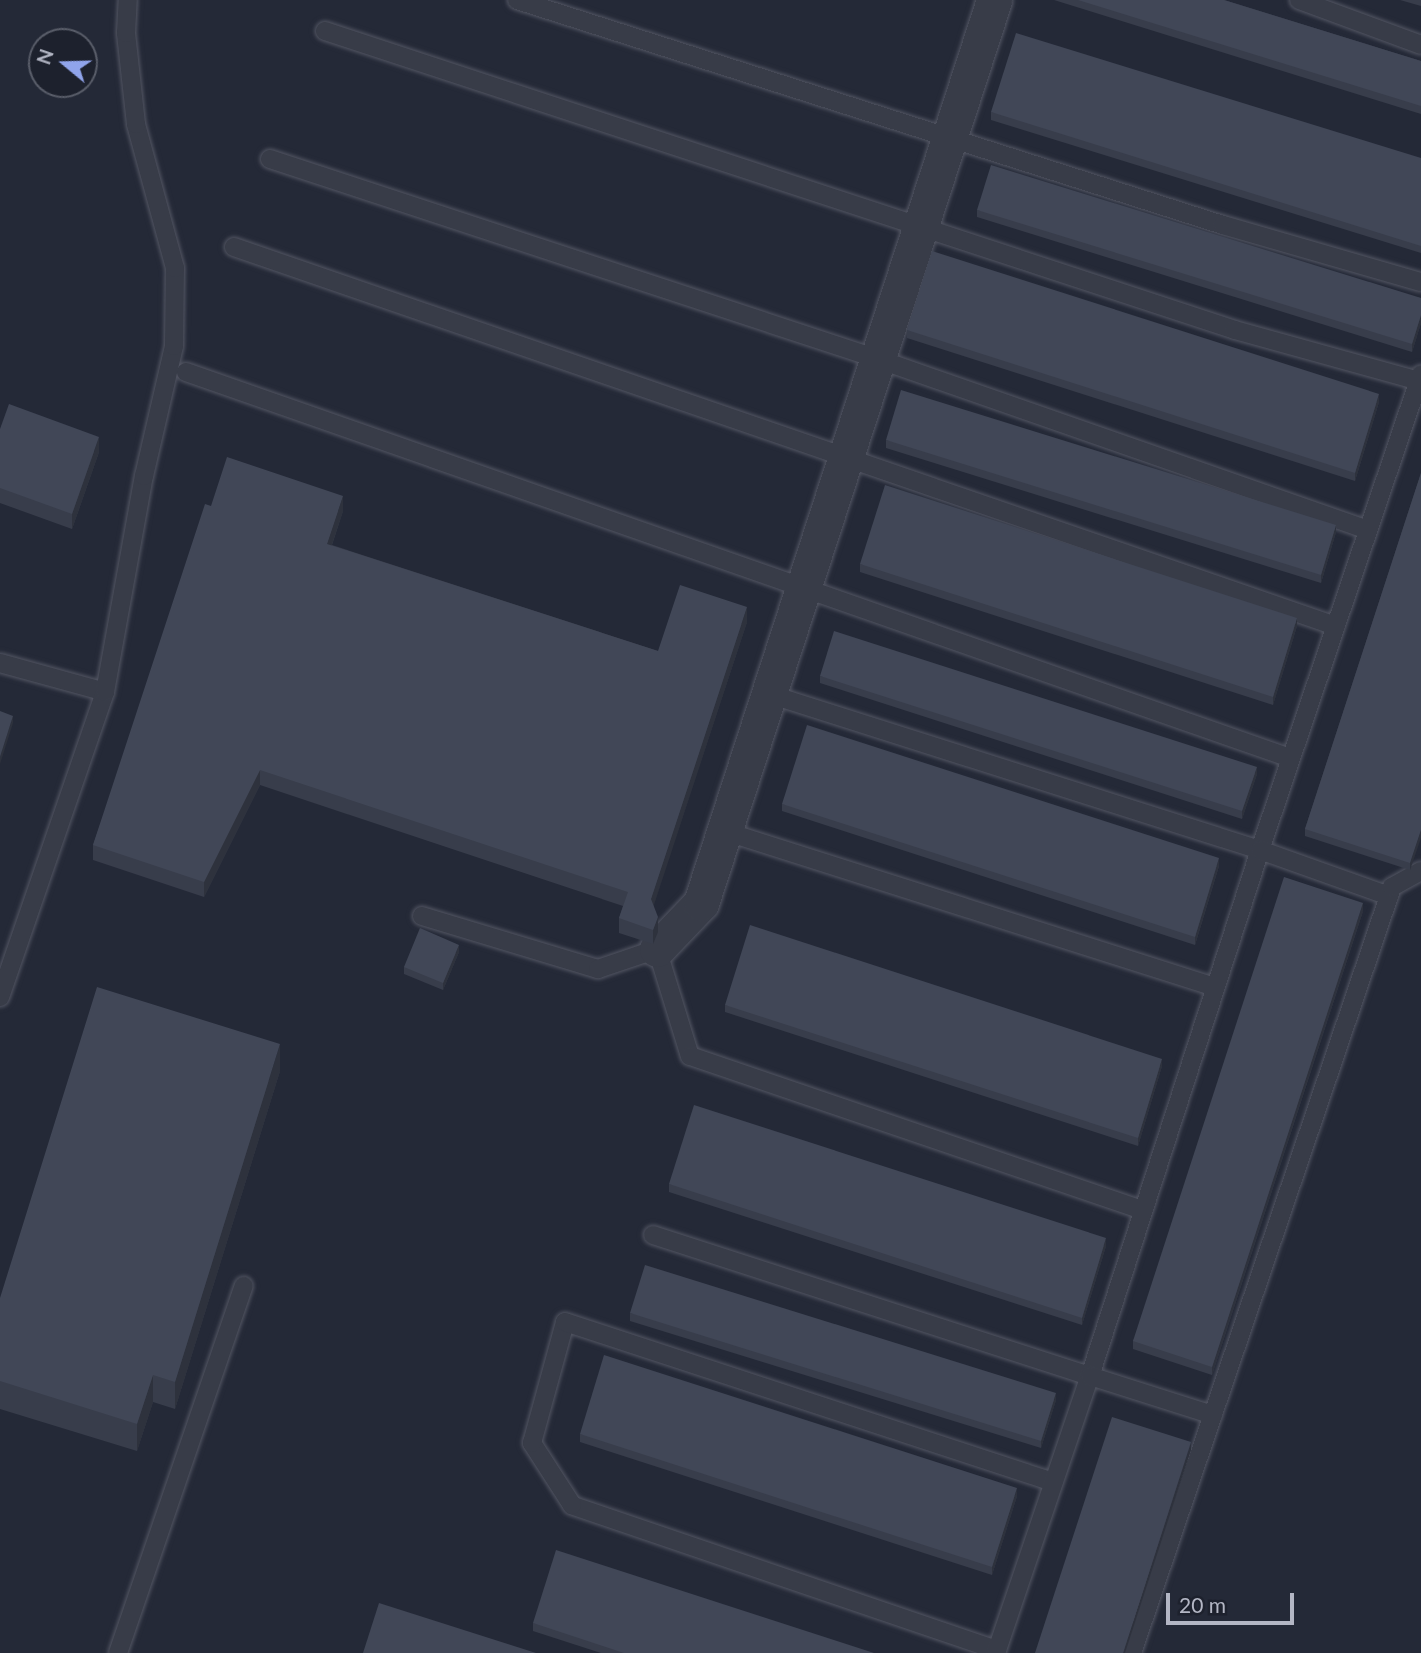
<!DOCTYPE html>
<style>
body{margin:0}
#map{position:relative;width:1421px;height:1653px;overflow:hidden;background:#242937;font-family:Lato,sans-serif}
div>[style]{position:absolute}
.roads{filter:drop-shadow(0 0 2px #535663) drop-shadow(0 0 2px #535663)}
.lane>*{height:18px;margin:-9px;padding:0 9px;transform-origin:9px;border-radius:9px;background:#383c48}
.street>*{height:35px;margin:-17.5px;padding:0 17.5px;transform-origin:17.5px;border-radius:17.5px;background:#383c48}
.wall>*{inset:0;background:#383d4b}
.shaded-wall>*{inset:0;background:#2e323d}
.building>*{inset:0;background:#414757}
span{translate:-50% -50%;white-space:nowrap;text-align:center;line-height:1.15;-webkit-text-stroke:6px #1d212d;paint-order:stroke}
.north{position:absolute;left:28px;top:28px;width:70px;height:70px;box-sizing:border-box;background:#1d212d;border:2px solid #595d69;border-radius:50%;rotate:289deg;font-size:19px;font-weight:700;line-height:28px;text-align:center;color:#b3b6c4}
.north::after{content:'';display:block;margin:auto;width:24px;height:32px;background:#90a4eb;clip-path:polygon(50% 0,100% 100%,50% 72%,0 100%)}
.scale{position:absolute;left:1166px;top:1593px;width:128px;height:32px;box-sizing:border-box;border:4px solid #b3b6c4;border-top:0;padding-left:9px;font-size:21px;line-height:24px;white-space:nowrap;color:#b3b6c4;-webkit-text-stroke:5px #1d212d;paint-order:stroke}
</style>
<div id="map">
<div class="roads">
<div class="lane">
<div style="left:517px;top:0;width:741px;rotate:17.68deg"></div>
<div style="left:1223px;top:225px;width:206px;rotate:16.1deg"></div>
<div style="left:1299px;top:0;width:130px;rotate:20.2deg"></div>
<div style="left:325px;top:31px;width:958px;rotate:18.19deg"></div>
<div style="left:1235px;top:330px;width:191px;rotate:15.5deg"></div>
<div style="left:270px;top:159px;width:640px;rotate:18.21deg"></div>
<div style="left:878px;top:359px;width:519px;rotate:19.24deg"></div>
<div style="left:234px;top:247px;width:1165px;rotate:18.98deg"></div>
<div style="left:186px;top:372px;width:1170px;rotate:19.27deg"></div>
<div style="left:0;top:663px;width:109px;rotate:15.4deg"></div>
<div style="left:769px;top:694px;width:515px;rotate:17.63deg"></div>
<div style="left:1260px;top:850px;width:502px;rotate:-71.31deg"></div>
<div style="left:724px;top:831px;width:515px;rotate:17.63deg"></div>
<div style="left:422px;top:916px;width:184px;rotate:16.8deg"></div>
<div style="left:598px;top:969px;width:62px;rotate:-18.7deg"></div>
<div style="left:657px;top:949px;width:112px;rotate:72.9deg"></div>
<div style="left:690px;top:1056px;width:478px;rotate:18.8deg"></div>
<div style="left:0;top:997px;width:323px;rotate:-71deg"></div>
<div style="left:105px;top:692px;width:219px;rotate:-79.8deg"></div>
<div style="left:144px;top:476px;width:133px;rotate:-77deg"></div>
<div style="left:174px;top:346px;width:78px;rotate:-89.3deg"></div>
<div style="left:175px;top:268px;width:149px;rotate:-105.2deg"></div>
<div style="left:136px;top:124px;width:92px;rotate:-96.3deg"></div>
<div style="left:126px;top:33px;width:33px;rotate:-87deg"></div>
<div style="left:653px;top:1235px;width:459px;rotate:17.9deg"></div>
<div style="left:1090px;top:1376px;width:553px;rotate:-72.09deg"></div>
<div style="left:1260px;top:850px;width:137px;rotate:19.6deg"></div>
<div style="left:997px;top:1650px;width:449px;rotate:-161.2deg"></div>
<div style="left:572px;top:1505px;width:74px;rotate:-122.8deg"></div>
<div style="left:532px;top:1443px;width:125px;rotate:-74.7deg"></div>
<div style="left:565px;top:1322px;width:514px;rotate:18.15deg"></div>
<div style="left:118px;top:1653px;width:388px;rotate:-71.1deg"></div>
<div style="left:996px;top:1653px;width:293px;rotate:-71.3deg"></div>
<div style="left:1090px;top:1376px;width:129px;rotate:17.6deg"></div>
<div style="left:1132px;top:1653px;width:809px;rotate:-71.25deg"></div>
<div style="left:1392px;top:887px;width:33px;rotate:-29deg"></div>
</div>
<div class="street">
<div style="left:657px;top:949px;width:64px;rotate:-46.3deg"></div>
<div style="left:701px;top:903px;width:949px;rotate:-72.02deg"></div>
</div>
</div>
<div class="wall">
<div style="clip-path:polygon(1054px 0,1224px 0,1421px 61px,1421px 114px)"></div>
<div style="clip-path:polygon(1400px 0,1421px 0,1421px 6px)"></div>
<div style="clip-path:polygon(991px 112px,1421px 158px,1421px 253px,991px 120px)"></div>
<div style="clip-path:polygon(977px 210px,1421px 298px,1421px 323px,1412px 352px,977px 217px)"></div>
<div style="clip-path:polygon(907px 330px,1379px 402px,1355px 481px,907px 338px)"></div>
<div style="clip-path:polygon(0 429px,99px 452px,72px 529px,0 503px)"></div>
<div style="clip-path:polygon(886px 440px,1336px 532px,1321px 583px,886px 448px)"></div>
<div style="clip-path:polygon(1421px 473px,1410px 870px,1305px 836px,1305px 829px)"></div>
<div style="clip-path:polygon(211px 506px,343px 511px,332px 545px,658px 651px,747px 622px,653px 906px,658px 932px,653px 944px,619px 933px,619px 918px,623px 906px,260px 785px,204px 897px,93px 860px,93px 845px)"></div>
<div style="clip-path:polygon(860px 564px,1297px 626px,1273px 705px,860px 572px)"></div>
<div style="clip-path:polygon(820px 676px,1257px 774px,1242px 819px,820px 683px)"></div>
<div style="clip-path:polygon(782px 804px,1219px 866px,1195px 945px,782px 811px)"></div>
<div style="clip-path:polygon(1363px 911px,1212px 1375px,1133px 1349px,1133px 1341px)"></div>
<div style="clip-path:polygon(459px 952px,443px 990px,404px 974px,404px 967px)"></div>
<div style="clip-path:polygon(725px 1005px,1162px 1066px,1138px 1146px,725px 1012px)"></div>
<div style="clip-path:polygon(280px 1071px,175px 1409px,153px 1402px,137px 1451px,0 1409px,0 1298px)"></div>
<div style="clip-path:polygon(669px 1184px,1106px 1246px,1082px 1325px,669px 1192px)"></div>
<div style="clip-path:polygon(630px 1313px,1056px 1400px,1041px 1448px,630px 1321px)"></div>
<div style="clip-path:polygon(580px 1434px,1017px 1496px,992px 1575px,580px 1442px)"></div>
<div style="clip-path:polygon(533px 1623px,874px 1653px,601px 1653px,533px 1631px)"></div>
</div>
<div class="shaded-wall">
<div style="clip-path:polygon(1421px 315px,1421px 323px,1412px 352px,1412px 344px)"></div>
<div style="clip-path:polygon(1379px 394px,1379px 402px,1355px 481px,1355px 473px)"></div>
<div style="clip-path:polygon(99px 437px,99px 452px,72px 529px,72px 514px)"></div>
<div style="clip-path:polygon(343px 496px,343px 511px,327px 559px,327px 544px)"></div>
<div style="clip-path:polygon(1336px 525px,1336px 532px,1321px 583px,1321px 575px)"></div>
<div style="clip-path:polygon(747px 607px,747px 622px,651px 914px,651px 899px)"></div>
<div style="clip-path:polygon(1297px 618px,1297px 626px,1273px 705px,1273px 697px)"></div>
<div style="clip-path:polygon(13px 716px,13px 723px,0 764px,0 757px)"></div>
<div style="clip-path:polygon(1257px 767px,1257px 774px,1242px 819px,1242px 811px)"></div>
<div style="clip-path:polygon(260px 770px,260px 785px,204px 897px,204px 882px)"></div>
<div style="clip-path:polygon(1421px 830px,1421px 838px,1410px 870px,1410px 863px)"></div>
<div style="clip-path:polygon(1219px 858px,1219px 866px,1195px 945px,1195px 937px)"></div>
<div style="clip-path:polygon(1363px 903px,1363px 911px,1212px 1375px,1212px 1367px)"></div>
<div style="clip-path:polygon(658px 917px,658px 932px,653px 944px,653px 930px)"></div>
<div style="clip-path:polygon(459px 945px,459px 952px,443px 990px,443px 983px)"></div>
<div style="clip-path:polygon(280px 1044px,280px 1071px,175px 1409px,175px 1382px)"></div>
<div style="clip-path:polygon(1162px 1059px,1162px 1066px,1138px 1146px,1138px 1138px)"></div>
<div style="clip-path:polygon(1106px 1238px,1106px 1246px,1082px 1325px,1082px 1318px)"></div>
<div style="clip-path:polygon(153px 1375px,153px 1402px,137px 1451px,137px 1424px)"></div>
<div style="clip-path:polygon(1056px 1393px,1056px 1400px,1041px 1448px,1041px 1441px)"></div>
<div style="clip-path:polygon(1191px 1442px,1191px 1450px,1125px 1653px,1123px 1653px)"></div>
<div style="clip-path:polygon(1017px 1488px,1017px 1496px,992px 1575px,992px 1567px)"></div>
</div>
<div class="building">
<div style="clip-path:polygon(1078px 0,1224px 0,1421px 61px,1421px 106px)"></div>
<div style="clip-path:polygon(1016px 33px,1421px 158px,1421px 246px,991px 112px)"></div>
<div style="clip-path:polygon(991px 165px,1421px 298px,1421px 315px,1412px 344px,977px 210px)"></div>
<div style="clip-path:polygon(932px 251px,1379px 394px,1355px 473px,907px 330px)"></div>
<div style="clip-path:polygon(901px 390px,1336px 525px,1321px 575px,886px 440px)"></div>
<div style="clip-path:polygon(9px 404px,99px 437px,72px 514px,0 488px,0 429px)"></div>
<div style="clip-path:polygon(227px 457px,343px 496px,327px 544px,658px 651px,680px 585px,747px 607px,651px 899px,658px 917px,653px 930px,619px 918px,628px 892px,260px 770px,204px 882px,93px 845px,205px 504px,211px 506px)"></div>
<div style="clip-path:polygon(1421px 473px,1421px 830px,1410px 863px,1305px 829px)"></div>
<div style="clip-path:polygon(885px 485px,1297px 618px,1273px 697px,860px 564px)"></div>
<div style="clip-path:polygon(834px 631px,1257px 767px,1242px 811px,820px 676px)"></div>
<div style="clip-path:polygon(0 711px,13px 716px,0 757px)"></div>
<div style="clip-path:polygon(807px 725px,1219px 858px,1195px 937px,782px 804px)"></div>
<div style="clip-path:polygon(1284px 877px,1363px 903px,1212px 1367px,1133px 1341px)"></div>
<div style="clip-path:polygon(750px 925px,1162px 1059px,1138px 1138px,725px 1005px)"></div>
<div style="clip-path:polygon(420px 928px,459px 945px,443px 983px,404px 967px)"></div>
<div style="clip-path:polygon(97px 987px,280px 1044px,175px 1382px,153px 1375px,137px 1424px,0 1381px,0 1298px)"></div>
<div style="clip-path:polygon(694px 1105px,1106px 1238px,1082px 1318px,669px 1184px)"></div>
<div style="clip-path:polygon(645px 1265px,1056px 1393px,1041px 1441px,630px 1313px)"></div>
<div style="clip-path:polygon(604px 1355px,1017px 1488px,992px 1567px,580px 1434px)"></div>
<div style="clip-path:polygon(1112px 1417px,1191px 1442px,1123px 1653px,1035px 1653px)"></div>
<div style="clip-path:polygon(556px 1550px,874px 1653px,624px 1653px,533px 1623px)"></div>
<div style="clip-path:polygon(379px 1603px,536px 1653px,363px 1653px)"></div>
</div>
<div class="north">N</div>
<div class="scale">20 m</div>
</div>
